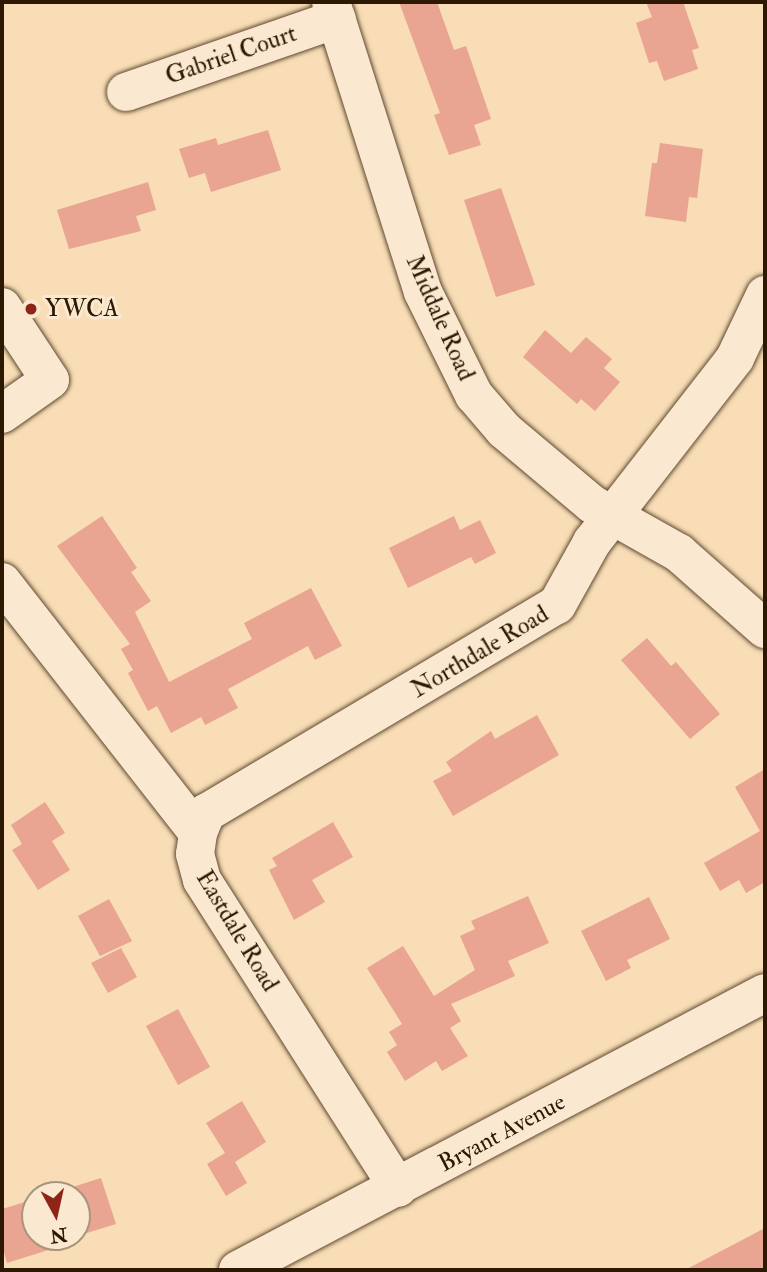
<!DOCTYPE html>
<style>
body{margin:0}
#map{position:relative;width:767px;height:1272px;overflow:hidden;background:#f8ddb6;font-family:"IM FELL Double Pica",serif}
div>[style]{position:absolute}
.building>*{inset:0;background:#e9a492}
.roads{filter:drop-shadow(0 0 2px #604930) drop-shadow(0 0 2px #604930)}
.minor>*{height:38px;margin:-19px;padding:0 19px;transform-origin:19px;border-radius:19px;background:#fae9d0}
.dots>*{width:19px;height:19px;translate:-50% -50%;box-sizing:border-box;border:4px solid #fae9d0;border-radius:50%}
span{translate:-50% -50%;white-space:nowrap;text-align:center;line-height:1.15;-webkit-text-stroke:6px #fae9d0;paint-order:stroke}
.street-label{font-size:24px;color:#2d1803}
.poi-label{font-size:24px;color:#2d1803}
.left{translate:0 -50%;text-align:left}
.frame{position:absolute;inset:0;border:4px solid #2d1803;pointer-events:none}
.north{position:absolute;left:21px;top:1181px;width:70px;height:70px;box-sizing:border-box;background:#fae9d0;border:2px solid #a8957e;border-radius:50%;rotate:172deg;font-size:19px;font-weight:700;line-height:28px;text-align:center;color:#2d1803}
.north::after{content:'';display:block;margin:auto;width:24px;height:32px;background:#8f2418;clip-path:polygon(50% 0,100% 100%,50% 72%,0 100%)}
</style>
<div id="map">
<div class="building">
<div style="clip-path:polygon(399px 2px,437px 2px,454px 50px,466px 46px,491px 119px,474px 125px,481px 145px,449px 155px,434px 115px,440px 113px)"></div>
<div style="clip-path:polygon(646px 2px,683px 2px,699px 48px,692px 50px,698px 69px,664px 81px,657px 61px,649px 63px,636px 23px,652px 17px)"></div>
<div style="clip-path:polygon(268px 130px,281px 170px,211px 192px,205px 173px,189px 178px,179px 149px,216px 138px,218px 145px)"></div>
<div style="clip-path:polygon(660px 143px,703px 149px,697px 198px,689px 197px,686px 222px,645px 216px,652px 163px,657px 163px)"></div>
<div style="clip-path:polygon(148px 182px,156px 210px,136px 216px,141px 231px,69px 249px,57px 210px)"></div>
<div style="clip-path:polygon(501px 188px,535px 285px,496px 297px,464px 200px)"></div>
<div style="clip-path:polygon(545px 330px,571px 353px,586px 337px,612px 359px,604px 368px,620px 382px,595px 411px,581px 399px,577px 404px,523px 357px)"></div>
<div style="clip-path:polygon(102px 516px,137px 568px,131px 572px,151px 601px,135px 612px,169px 682px,252px 639px,244px 623px,311px 588px,342px 646px,315px 660px,308px 646px,228px 689px,238px 708px,205px 725px,201px 717px,171px 733px,157px 706px,148px 711px,128px 673px,133px 670px,121px 649px,130px 644px,57px 546px)"></div>
<div style="clip-path:polygon(454px 516px,460px 530px,480px 520px,496px 553px,475px 564px,471px 557px,408px 588px,389px 548px)"></div>
<div style="clip-path:polygon(647px 638px,671px 666px,676px 662px,720px 714px,690px 739px,621px 660px)"></div>
<div style="clip-path:polygon(537px 715px,559px 755px,453px 816px,433px 781px,452px 771px,446px 762px,491px 731px,495px 739px)"></div>
<div style="clip-path:polygon(765px 769px,765px 882px,746px 893px,739px 880px,720px 891px,704px 863px,760px 831px,735px 787px)"></div>
<div style="clip-path:polygon(45px 802px,65px 833px,52px 841px,70px 870px,38px 890px,12px 850px,22px 844px,11px 825px)"></div>
<div style="clip-path:polygon(333px 822px,353px 857px,312px 880px,325px 902px,294px 920px,269px 870px,277px 866px,272px 858px)"></div>
<div style="clip-path:polygon(528px 896px,549px 943px,508px 961px,515px 976px,451px 1004px,461px 1021px,450px 1028px,468px 1056px,442px 1071px,436px 1061px,405px 1081px,387px 1052px,397px 1045px,389px 1032px,402px 1024px,367px 968px,403px 946px,434px 996px,475px 970px,460px 936px,475px 929px,471px 921px)"></div>
<div style="clip-path:polygon(649px 897px,670px 939px,627px 960px,631px 968px,606px 981px,581px 931px)"></div>
<div style="clip-path:polygon(109px 899px,132px 941px,100px 956px,78px 916px)"></div>
<div style="clip-path:polygon(121px 948px,137px 977px,108px 993px,91px 963px)"></div>
<div style="clip-path:polygon(178px 1009px,210px 1067px,178px 1085px,146px 1026px)"></div>
<div style="clip-path:polygon(242px 1101px,266px 1142px,235px 1162px,247px 1183px,226px 1196px,207px 1164px,225px 1153px,206px 1123px)"></div>
<div style="clip-path:polygon(101px 1178px,116px 1224px,77px 1236px,77px 1195px,47px 1195px)"></div>
<div style="clip-path:polygon(35px 1199px,35px 1237px,74px 1237px,60px 1242px,61px 1246px,7px 1263px,2px 1245px,2px 1209px)"></div>
<div style="clip-path:polygon(765px 1228px,765px 1270px,685px 1270px)"></div>
</div>
<div class="roads">
<div class="minor">
<div style="left:331px;top:2px;width:304px;rotate:72.4deg"></div>
<div style="left:423px;top:292px;width:115px;rotate:63.7deg"></div>
<div style="left:474px;top:395px;width:46px;rotate:49.4deg"></div>
<div style="left:504px;top:430px;width:115px;rotate:40.1deg"></div>
<div style="left:592px;top:504px;width:100px;rotate:29.4deg"></div>
<div style="left:679px;top:553px;width:115px;rotate:41.5deg"></div>
<div style="left:126px;top:92px;width:223px;rotate:-19.1deg"></div>
<div style="left:2px;top:307px;width:87px;rotate:56.7deg"></div>
<div style="left:50px;top:380px;width:59px;rotate:144.7deg"></div>
<div style="left:2px;top:582px;width:318px;rotate:52deg"></div>
<div style="left:198px;top:833px;width:21px;rotate:98deg"></div>
<div style="left:195px;top:854px;width:27px;rotate:75deg"></div>
<div style="left:202px;top:880px;width:365px;rotate:57.5deg"></div>
<div style="left:198px;top:833px;width:22px;rotate:-68deg"></div>
<div style="left:206px;top:813px;width:408px;rotate:-30.7deg"></div>
<div style="left:557px;top:605px;width:72px;rotate:-60.9deg"></div>
<div style="left:592px;top:542px;width:233px;rotate:-52.1deg"></div>
<div style="left:735px;top:358px;width:70px;rotate:-64.5deg"></div>
<div style="left:238px;top:1270px;width:595px;rotate:-27.73deg"></div>
</div>
</div>
<div class="dots">
<div style="left:31px;top:309px;background:#8f2418"></div>
</div>
<div class="street-label">
<span style="left:231px;top:55px;rotate:-19deg">Gabriel Court</span>
<span style="left:440px;top:318px;rotate:66deg">Middale Road</span>
<span style="left:480px;top:652px;rotate:-31deg">Northdale Road</span>
<span style="left:237px;top:931px;rotate:59deg">Eastdale Road</span>
<span style="left:502px;top:1133px;rotate:-28deg">Bryant Avenue</span>
</div>
<div class="poi-label">
<span class="left" style="left:45px;top:309px">YWCA</span>
</div>
<div class="frame"></div>
<div class="north">N</div>
</div>
